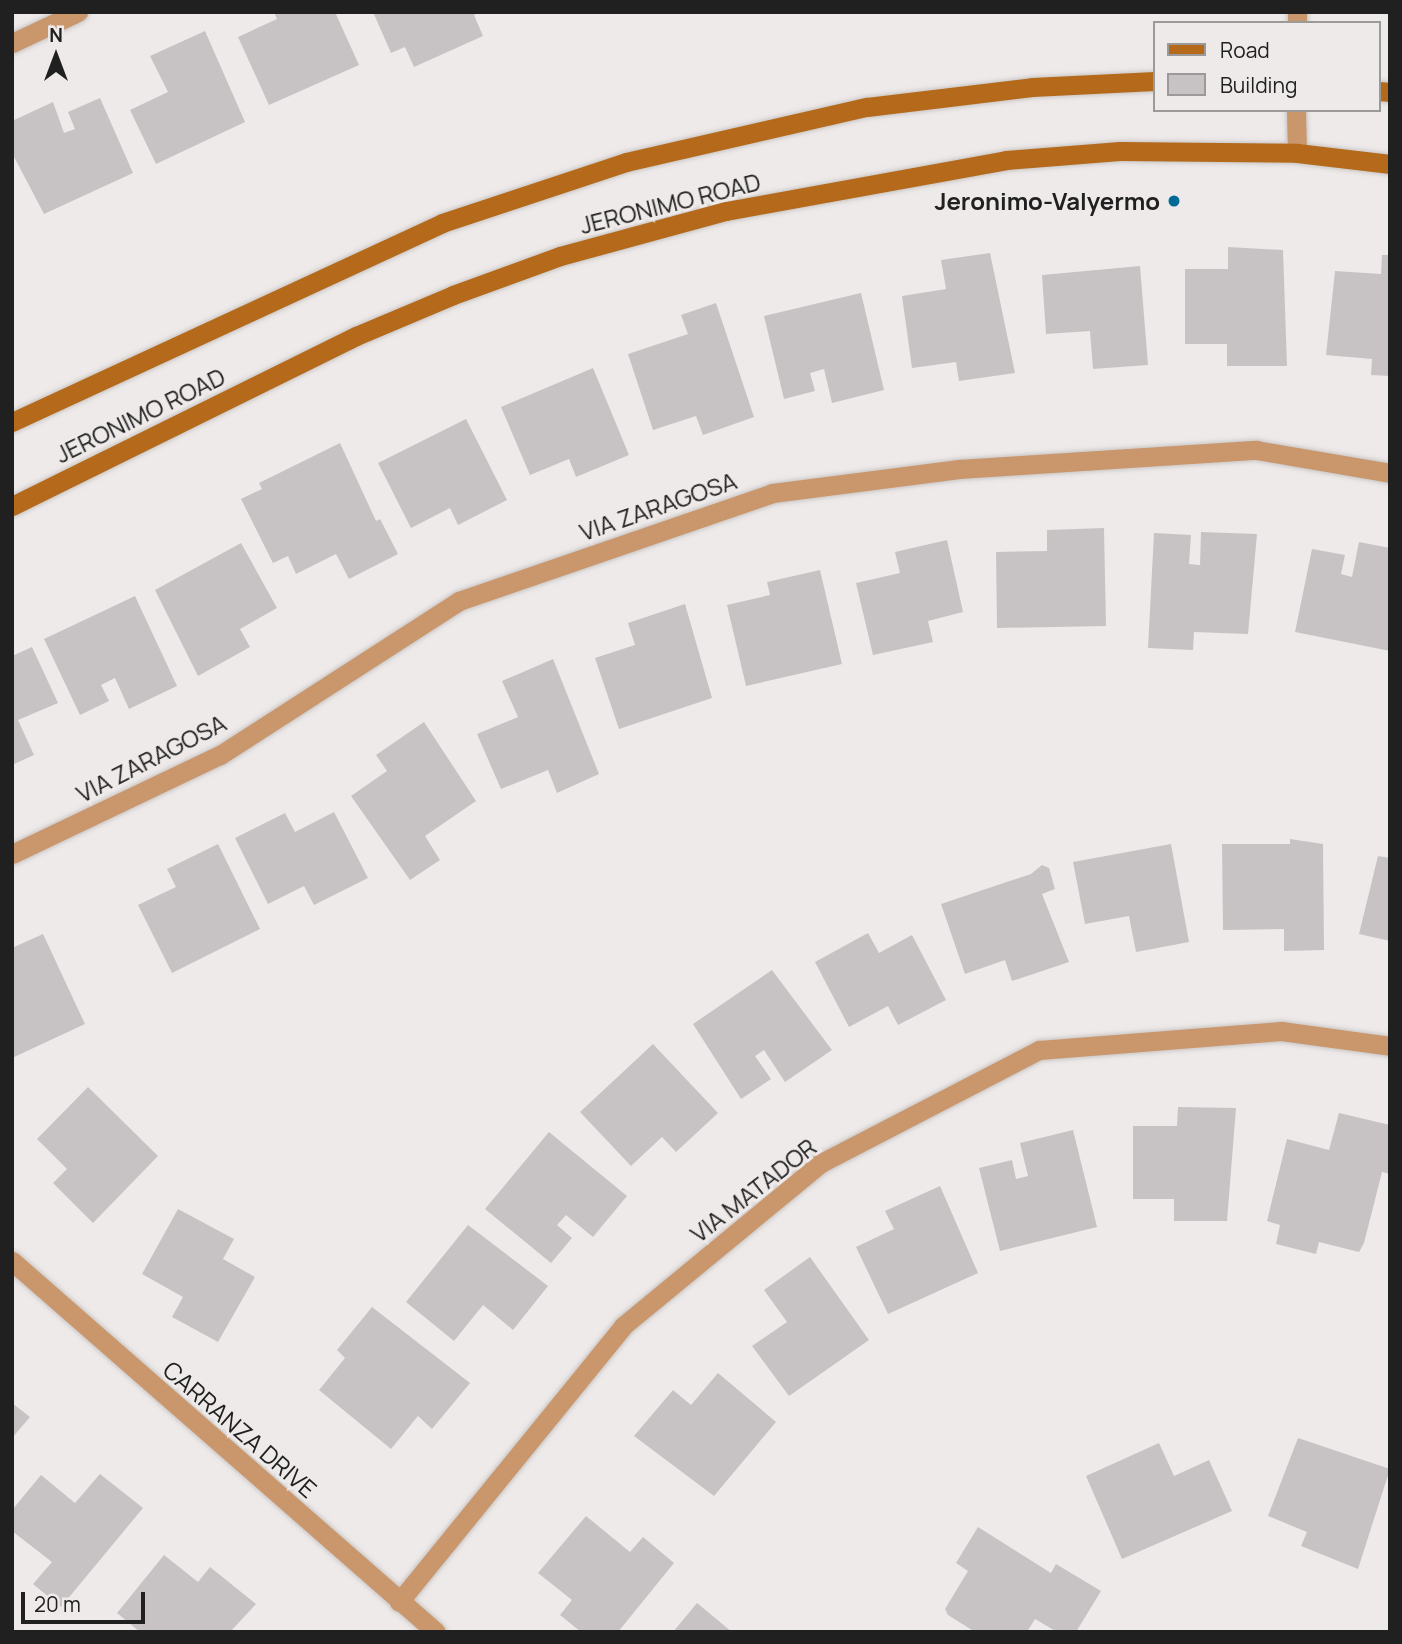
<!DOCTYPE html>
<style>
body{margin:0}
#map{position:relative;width:1402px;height:1644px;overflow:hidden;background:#eeeae9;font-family:Manrope,sans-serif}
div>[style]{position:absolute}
.building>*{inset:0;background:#c7c3c4}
.roads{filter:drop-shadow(0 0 2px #c9c6c5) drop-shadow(0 0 2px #c9c6c5)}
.minor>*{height:19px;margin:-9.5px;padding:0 9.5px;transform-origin:9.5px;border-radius:9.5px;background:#ca966b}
.secondary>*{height:19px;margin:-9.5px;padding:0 9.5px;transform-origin:9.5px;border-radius:9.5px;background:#b56a1b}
.dots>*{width:19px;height:19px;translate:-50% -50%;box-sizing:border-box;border:4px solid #eeeae9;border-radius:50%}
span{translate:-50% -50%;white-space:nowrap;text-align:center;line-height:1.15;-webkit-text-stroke:6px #eeeae9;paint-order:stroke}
.poi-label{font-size:24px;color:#212020;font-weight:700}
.right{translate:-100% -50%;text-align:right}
.street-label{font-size:24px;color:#212020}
.frame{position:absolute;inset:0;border:14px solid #212020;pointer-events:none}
.legend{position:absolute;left:1153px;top:21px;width:228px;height:91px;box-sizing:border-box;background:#eeeae9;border:2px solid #9c9999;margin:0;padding:9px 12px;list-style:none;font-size:21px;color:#212020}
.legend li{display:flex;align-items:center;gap:14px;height:35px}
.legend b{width:35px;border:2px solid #9c9999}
.north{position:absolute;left:21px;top:21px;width:70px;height:70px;-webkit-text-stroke:5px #eeeae9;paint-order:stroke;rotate:0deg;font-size:19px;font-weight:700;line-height:28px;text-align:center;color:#212020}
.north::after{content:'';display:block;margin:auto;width:24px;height:32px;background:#212020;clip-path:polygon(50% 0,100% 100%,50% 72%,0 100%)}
.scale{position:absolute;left:21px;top:1592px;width:124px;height:32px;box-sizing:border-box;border:4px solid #212020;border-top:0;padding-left:9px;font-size:21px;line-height:24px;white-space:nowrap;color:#212020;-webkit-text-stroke:5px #eeeae9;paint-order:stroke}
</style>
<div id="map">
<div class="building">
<div style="clip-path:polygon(274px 12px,335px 12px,359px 65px,269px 105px,238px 37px,277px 19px)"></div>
<div style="clip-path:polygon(373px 12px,480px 12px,474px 15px,483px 36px,414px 67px,405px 47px,391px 53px)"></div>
<div style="clip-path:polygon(205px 31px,245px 122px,156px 164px,130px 110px,168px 92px,150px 56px)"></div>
<div style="clip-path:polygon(100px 98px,133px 173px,44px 214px,12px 153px,12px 121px,53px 102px,64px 133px,75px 129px,68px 112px)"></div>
<div style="clip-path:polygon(1228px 247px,1283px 250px,1287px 366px,1227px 366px,1227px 344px,1185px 344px,1185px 269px,1228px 269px)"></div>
<div style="clip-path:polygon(990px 253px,1015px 373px,959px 381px,956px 362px,912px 368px,902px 296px,946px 289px,941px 260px)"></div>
<div style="clip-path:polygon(1382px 255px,1390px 255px,1390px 376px,1371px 375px,1372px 359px,1326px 355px,1335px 271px,1381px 274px)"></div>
<div style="clip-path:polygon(1140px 266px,1148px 365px,1093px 369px,1090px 331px,1046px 334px,1042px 275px)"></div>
<div style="clip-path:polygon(861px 293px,884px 390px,832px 403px,824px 369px,810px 373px,815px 391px,784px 399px,764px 316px)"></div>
<div style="clip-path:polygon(716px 303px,754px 417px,703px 435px,696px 416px,653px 430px,628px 354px,688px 334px,681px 315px)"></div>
<div style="clip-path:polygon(593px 368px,629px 455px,576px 477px,569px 459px,530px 475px,501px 407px)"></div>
<div style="clip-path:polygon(466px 419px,507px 500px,458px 525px,450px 508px,411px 528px,378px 463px)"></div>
<div style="clip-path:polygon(340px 443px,376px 521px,380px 519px,398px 554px,349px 579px,336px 554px,296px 574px,288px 556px,273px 563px,241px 499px,262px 489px,259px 483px)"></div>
<div style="clip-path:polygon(1104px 528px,1106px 626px,997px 628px,996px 552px,1047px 551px,1047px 530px)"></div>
<div style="clip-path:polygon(1201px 532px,1257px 534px,1248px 634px,1194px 632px,1193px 650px,1148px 648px,1154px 533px,1191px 535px,1189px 564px,1200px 565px)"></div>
<div style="clip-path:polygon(947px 540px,963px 612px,928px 621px,933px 642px,873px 655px,856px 583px,900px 573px,895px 552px)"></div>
<div style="clip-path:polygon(1359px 542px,1390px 548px,1390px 651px,1295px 632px,1312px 549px,1345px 555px,1341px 574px,1352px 577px)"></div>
<div style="clip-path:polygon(241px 543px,277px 608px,240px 629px,250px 647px,198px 676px,155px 590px)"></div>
<div style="clip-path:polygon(820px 570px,842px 664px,746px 686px,727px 605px,770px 595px,767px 582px)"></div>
<div style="clip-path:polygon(135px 596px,177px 686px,129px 709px,115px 678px,101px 685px,109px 701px,80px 715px,44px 639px)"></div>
<div style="clip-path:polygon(685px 604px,712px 698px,619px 729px,595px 658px,635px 645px,628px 623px)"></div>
<div style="clip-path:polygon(32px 647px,58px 703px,18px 720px,34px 755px,12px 765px,12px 656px)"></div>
<div style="clip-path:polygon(553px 659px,599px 774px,557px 793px,548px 770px,501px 789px,477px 734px,518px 717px,502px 681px)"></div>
<div style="clip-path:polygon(424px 722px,476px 801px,425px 836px,440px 860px,410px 880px,351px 796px,387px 771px,376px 755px)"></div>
<div style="clip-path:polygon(334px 812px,368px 878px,314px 905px,304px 886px,268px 904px,235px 838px,285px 813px,295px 832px)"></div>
<div style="clip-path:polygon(1290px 839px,1323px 844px,1324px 950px,1284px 951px,1284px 929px,1223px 930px,1222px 844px,1290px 844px)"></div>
<div style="clip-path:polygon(218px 844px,260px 929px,172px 973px,138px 905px,176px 887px,167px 869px)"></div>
<div style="clip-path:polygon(1171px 844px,1189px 942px,1136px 952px,1129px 916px,1085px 924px,1073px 862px)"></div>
<div style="clip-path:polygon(1378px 856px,1390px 858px,1390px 941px,1359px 934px)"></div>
<div style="clip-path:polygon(1042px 865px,1049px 868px,1055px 889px,1042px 894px,1069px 962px,1012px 981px,1005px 960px,965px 974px,941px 904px,1031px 874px)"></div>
<div style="clip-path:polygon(868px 933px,879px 953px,912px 935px,946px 1000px,898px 1025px,888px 1006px,849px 1027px,815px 962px)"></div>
<div style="clip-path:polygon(43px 934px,85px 1024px,12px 1058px,12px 948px)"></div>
<div style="clip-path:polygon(772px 970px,832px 1050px,785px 1082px,764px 1050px,755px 1056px,771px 1079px,741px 1099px,693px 1024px)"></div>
<div style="clip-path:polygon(653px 1044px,718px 1113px,676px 1152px,662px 1137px,631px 1166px,580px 1112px)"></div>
<div style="clip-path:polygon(88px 1087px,158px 1156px,93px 1223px,53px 1183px,67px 1169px,37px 1139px)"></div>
<div style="clip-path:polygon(1178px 1107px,1236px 1108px,1227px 1221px,1174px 1221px,1174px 1199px,1133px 1199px,1133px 1126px,1177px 1126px)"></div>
<div style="clip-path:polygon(1339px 1113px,1390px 1125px,1390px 1174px,1382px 1172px,1364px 1243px,1359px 1252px,1319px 1242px,1316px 1254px,1276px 1244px,1280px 1225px,1267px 1221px,1287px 1139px,1329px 1150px)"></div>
<div style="clip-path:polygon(1073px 1130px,1097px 1227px,1000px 1251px,979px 1168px,1012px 1160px,1016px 1179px,1028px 1176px,1020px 1143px)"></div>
<div style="clip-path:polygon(549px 1132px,627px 1196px,593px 1237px,566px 1215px,557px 1225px,572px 1238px,551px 1263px,485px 1209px)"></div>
<div style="clip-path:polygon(940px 1186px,978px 1273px,888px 1314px,856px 1247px,894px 1229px,885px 1211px)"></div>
<div style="clip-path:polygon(178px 1209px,234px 1239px,223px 1259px,255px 1277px,218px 1342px,172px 1317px,183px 1297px,142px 1274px)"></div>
<div style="clip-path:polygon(468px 1225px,548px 1286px,513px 1330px,483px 1305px,454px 1341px,406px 1302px)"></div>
<div style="clip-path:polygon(810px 1257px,869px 1340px,789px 1396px,752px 1346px,787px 1322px,764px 1290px)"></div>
<div style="clip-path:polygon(372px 1307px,470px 1383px,432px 1429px,418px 1416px,391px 1449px,319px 1390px,345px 1358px,337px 1350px)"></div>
<div style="clip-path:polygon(718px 1373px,776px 1422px,714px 1496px,634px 1436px,673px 1390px,691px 1405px)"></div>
<div style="clip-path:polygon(12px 1403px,30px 1417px,12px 1438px)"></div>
<div style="clip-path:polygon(1298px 1438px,1390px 1469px,1358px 1569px,1301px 1546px,1307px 1532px,1268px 1516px)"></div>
<div style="clip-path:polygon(1159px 1443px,1174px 1476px,1209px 1460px,1232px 1511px,1122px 1559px,1086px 1476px)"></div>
<div style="clip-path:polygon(100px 1474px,143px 1508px,61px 1607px,33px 1584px,52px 1562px,12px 1531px,12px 1510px,41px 1475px,75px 1503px)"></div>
<div style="clip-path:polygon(586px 1516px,630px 1552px,643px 1537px,674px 1563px,618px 1632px,581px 1632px,560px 1615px,572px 1600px,538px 1573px)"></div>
<div style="clip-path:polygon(978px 1527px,1051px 1573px,1056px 1564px,1101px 1591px,1076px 1632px,1057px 1632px,1035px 1619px,1027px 1632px,975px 1632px,948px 1615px,945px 1609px,968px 1571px,956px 1563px)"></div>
<div style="clip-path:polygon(164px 1555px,198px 1582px,210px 1567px,256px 1604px,230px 1632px,140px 1632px,117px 1613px)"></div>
<div style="clip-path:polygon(697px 1603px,732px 1632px,673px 1632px)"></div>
</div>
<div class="roads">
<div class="minor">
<div style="left:1297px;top:23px;width:11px;rotate:-90deg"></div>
<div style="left:12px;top:43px;width:73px;rotate:-25.2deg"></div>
<div style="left:1296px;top:110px;width:43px;rotate:88.7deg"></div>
<div style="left:12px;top:854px;width:230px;rotate:-25.5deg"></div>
<div style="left:220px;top:755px;width:284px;rotate:-32.8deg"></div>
<div style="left:459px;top:601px;width:331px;rotate:-19deg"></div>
<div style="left:772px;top:493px;width:189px;rotate:-7.3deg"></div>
<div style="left:959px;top:469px;width:298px;rotate:-3.7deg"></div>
<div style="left:1256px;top:450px;width:136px;rotate:9.7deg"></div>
<div style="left:12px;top:1261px;width:563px;rotate:41.19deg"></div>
<div style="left:399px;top:1602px;width:355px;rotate:-50.9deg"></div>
<div style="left:623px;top:1326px;width:256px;rotate:-39.5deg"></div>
<div style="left:821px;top:1163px;width:246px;rotate:-27.4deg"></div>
<div style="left:1039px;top:1050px;width:243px;rotate:-4.5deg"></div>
<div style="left:1281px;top:1031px;width:110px;rotate:7.8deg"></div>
</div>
<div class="secondary">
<div style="left:1379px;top:91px;width:11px;rotate:5deg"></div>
<div style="left:12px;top:422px;width:474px;rotate:-24.8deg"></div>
<div style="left:442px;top:223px;width:194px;rotate:-18.3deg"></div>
<div style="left:626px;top:162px;width:247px;rotate:-12.9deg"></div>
<div style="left:867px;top:107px;width:166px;rotate:-6.9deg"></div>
<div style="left:1032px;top:87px;width:123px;rotate:-2.8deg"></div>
<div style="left:12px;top:506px;width:384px;rotate:-26.3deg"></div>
<div style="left:356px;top:336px;width:105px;rotate:-22.9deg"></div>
<div style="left:453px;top:295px;width:114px;rotate:-20deg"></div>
<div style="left:560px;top:256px;width:172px;rotate:-15.2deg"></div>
<div style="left:726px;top:211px;width:285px;rotate:-10.3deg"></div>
<div style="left:1006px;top:160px;width:114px;rotate:-4.5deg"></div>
<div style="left:1120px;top:151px;width:177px;rotate:0.6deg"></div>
<div style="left:1297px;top:153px;width:94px;rotate:6.7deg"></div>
</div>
</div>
<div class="dots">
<div style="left:1174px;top:201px;background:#006a97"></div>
</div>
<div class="poi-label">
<span class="right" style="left:1160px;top:201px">Jeronimo-Valyermo</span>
</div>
<div class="street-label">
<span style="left:670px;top:203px;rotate:-14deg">JERONIMO ROAD</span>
<span style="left:140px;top:415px;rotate:-26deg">JERONIMO ROAD</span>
<span style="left:658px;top:506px;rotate:-19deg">VIA ZARAGOSA</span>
<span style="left:151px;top:758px;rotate:-27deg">VIA ZARAGOSA</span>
<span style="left:753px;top:1190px;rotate:-38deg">VIA MATADOR</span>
<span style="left:240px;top:1429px;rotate:41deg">CARRANZA DRIVE</span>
</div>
<div class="frame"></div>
<ul class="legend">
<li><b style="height:9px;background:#b56a1b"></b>Road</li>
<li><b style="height:19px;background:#c7c3c4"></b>Building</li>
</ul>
<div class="north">N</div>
<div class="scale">20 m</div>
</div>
